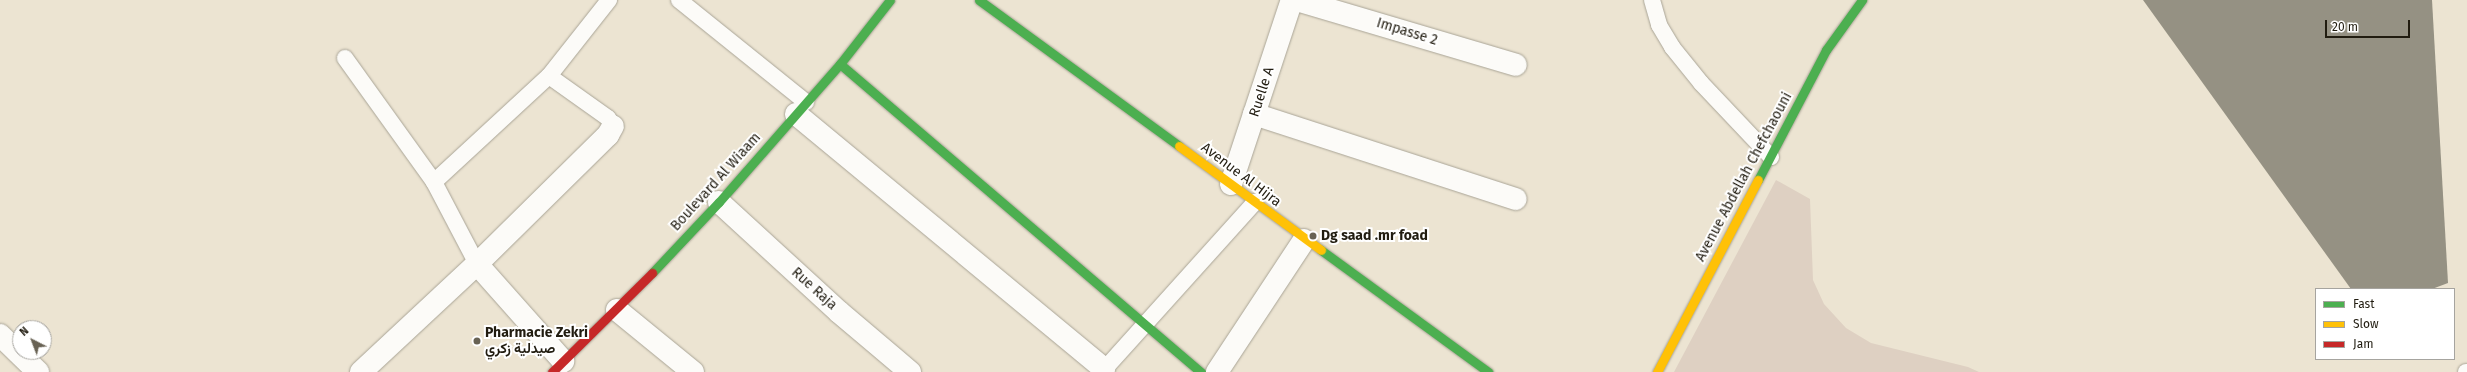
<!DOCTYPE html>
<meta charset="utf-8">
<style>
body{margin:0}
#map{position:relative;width:2467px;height:372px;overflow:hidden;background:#ece4d2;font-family:"Fira Sans",Vazirmatn,sans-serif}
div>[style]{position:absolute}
.green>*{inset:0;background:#ded0c2}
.building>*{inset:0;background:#959183}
.roads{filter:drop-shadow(0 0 1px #a9a496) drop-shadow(0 0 1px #a9a496)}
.lane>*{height:16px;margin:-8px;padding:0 8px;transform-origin:8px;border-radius:8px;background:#fcfbf8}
.street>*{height:22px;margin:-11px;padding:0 11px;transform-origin:11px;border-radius:11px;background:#fcfbf8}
.fast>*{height:9px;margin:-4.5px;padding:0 4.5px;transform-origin:4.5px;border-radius:4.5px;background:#4caf50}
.slow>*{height:9px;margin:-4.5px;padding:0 4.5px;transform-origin:4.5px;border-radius:4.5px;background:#ffc107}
.jam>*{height:9px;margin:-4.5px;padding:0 4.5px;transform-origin:4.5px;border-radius:4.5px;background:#c62828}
.dots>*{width:11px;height:11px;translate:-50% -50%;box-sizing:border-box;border:2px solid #fff;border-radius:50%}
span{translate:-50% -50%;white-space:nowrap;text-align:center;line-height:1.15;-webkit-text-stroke:4px #fff;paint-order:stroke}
.street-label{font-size:14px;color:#211c10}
.poi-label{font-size:14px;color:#211c10;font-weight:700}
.left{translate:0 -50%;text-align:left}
.legend{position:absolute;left:2315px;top:288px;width:140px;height:72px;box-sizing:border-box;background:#fff;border:1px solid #a6a49f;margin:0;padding:5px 7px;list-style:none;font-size:12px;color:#211c10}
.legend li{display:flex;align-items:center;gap:8px;height:20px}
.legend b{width:20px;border:1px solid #a6a49f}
.north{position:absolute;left:12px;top:320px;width:40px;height:40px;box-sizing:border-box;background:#fff;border:1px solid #a6a49f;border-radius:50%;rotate:318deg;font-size:11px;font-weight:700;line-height:16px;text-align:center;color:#211c10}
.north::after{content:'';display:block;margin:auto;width:14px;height:18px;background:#686254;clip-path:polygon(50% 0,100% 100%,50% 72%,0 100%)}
.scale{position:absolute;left:2325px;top:20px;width:85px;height:18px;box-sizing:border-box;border:2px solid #211c10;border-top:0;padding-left:5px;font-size:12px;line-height:14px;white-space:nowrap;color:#211c10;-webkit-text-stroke:3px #fff;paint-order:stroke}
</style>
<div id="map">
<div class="green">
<div style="clip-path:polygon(1776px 180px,1810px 199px,1813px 280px,1824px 304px,1846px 328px,1871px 343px,1968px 367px,1979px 372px,1674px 372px)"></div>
</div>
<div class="building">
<div style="clip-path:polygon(2143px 0,2432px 0,2448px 283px,2432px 289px,2351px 289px)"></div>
</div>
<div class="roads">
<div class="lane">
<div style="left:679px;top:0;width:163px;rotate:38.8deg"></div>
<div style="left:1652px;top:0;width:26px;rotate:74deg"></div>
<div style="left:1659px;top:25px;width:26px;rotate:59deg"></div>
<div style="left:1672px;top:47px;width:46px;rotate:51.1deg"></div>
<div style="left:1701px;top:83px;width:102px;rotate:46.6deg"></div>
<div style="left:345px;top:58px;width:153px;rotate:54.3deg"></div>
<div style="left:434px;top:182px;width:93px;rotate:62.3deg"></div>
<div style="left:549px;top:76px;width:72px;rotate:35.4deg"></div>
<div style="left:608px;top:118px;width:9px;rotate:58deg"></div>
<div style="left:434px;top:182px;width:156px;rotate:-42.7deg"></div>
<div style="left:549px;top:76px;width:97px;rotate:-51.7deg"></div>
<div style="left:1102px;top:372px;width:229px;rotate:-48deg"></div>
<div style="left:2466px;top:372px;width:1px"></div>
</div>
<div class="street">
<div style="left:1297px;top:0;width:228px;rotate:16.5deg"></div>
<div style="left:796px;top:114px;width:400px;rotate:39.6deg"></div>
<div style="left:1254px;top:114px;width:275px;rotate:18deg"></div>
<div style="left:1231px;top:184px;width:194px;rotate:-71.7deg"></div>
<div style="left:719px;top:202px;width:163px;rotate:42.5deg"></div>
<div style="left:839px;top:312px;width:93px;rotate:40.2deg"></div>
<div style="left:477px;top:264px;width:130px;rotate:48.4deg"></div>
<div style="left:617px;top:310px;width:98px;rotate:39.2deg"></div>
<div style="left:0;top:335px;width:53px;rotate:44.2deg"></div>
<div style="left:361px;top:372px;width:158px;rotate:-43deg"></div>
<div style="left:477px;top:264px;width:184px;rotate:-44.6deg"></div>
<div style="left:608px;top:135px;width:10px;rotate:-61deg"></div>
<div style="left:1217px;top:372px;width:158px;rotate:-56.6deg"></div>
</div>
<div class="fast">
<div style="left:979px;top:0;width:248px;rotate:36.1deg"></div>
<div style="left:840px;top:64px;width:475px;rotate:40.5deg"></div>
<div style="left:1758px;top:180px;width:147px;rotate:-62.4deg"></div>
<div style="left:1826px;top:50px;width:62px;rotate:-54.2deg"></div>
<div style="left:1321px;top:250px;width:207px;rotate:36.1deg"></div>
<div style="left:652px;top:273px;width:98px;rotate:-46.7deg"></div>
<div style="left:719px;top:202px;width:184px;rotate:-48.8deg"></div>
<div style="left:840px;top:64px;width:81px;rotate:-52deg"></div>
</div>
<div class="slow">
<div style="left:1179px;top:146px;width:176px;rotate:36.2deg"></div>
<div style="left:1657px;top:372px;width:217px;rotate:-62.3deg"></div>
</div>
<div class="jam">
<div style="left:552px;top:372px;width:141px;rotate:-44.7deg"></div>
</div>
</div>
<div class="dots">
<div style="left:1313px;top:236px;background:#686254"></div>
<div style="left:477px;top:341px;background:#686254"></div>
</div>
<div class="street-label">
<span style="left:1407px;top:32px;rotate:17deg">Impasse 2</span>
<span style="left:1262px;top:92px;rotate:-72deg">Ruelle A</span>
<span style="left:1241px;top:175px;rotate:37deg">Avenue Al Hijra</span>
<span style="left:1744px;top:177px;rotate:-62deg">Avenue Abdellah Chefchaouni</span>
<span style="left:716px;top:182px;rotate:-48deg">Boulevard Al Wiaam</span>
<span style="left:814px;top:289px;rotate:42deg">Rue Raja</span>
</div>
<div class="poi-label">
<span class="left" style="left:1321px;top:236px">Dg saad .mr foad</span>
<span class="left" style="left:485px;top:341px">Pharmacie Zekri<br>صيدلية زكري</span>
</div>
<ul class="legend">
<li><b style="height:5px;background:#4caf50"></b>Fast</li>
<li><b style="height:5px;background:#ffc107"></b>Slow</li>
<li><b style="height:5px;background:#c62828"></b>Jam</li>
</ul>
<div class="north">N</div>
<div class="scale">20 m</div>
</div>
